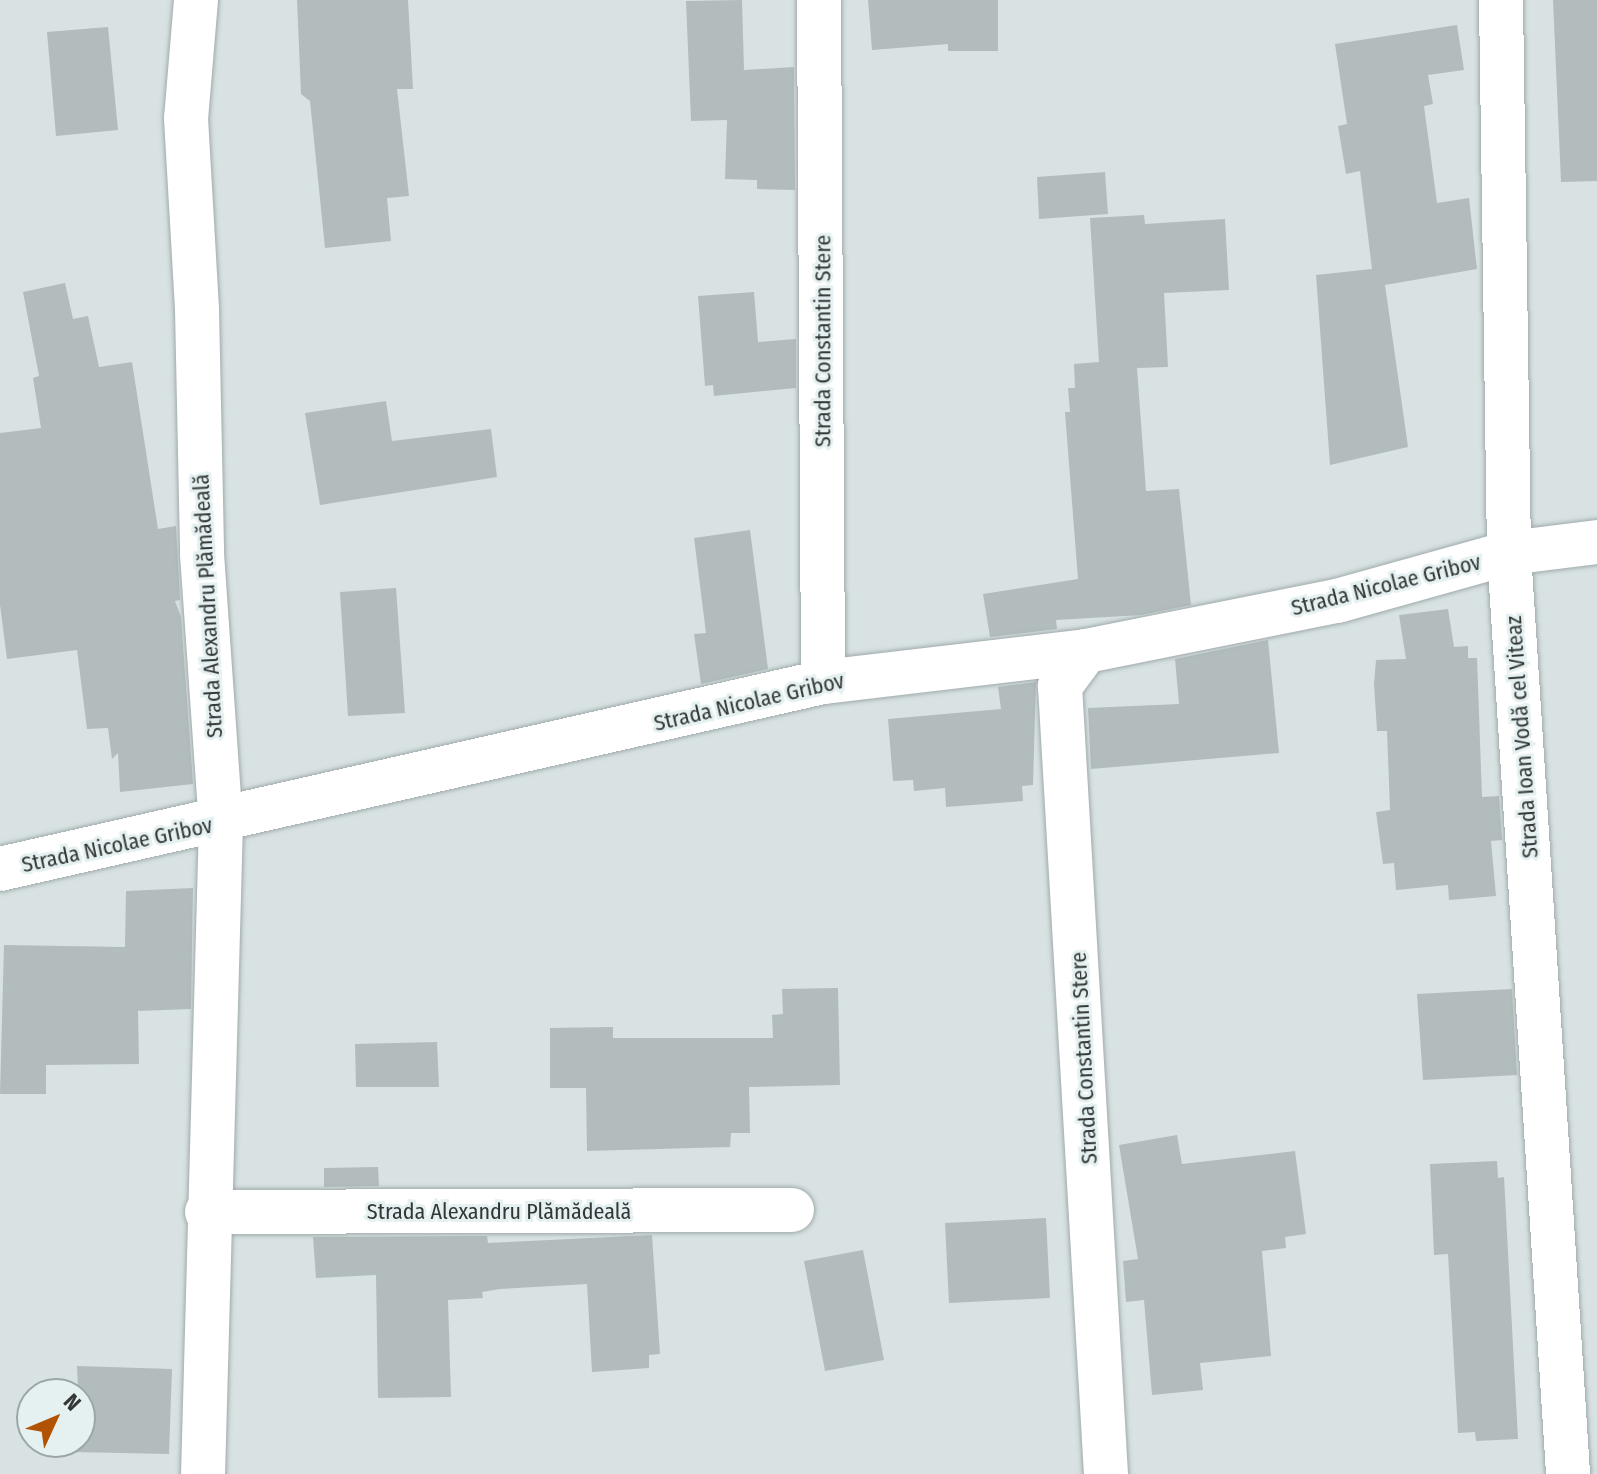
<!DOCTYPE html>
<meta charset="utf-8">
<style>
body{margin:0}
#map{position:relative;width:1597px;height:1474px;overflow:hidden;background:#d8e2e3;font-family:"Fira Sans Condensed",sans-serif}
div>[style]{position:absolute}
.building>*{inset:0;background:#b2bcbc}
.roads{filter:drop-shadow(0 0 2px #a0aaab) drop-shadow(0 0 2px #a0aaab)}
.street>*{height:44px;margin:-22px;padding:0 22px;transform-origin:22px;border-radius:22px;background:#fff}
span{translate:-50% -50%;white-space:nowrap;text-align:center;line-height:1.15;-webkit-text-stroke:6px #e5f0f0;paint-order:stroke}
.street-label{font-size:22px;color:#323636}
.north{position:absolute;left:16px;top:1378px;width:80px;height:80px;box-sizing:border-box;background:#e5f0f0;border:2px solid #9da6a6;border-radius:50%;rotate:46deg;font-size:22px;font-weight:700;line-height:32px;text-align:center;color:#323636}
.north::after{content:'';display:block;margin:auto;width:28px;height:36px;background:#b25304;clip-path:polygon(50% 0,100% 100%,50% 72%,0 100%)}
</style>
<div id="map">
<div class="building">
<div style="clip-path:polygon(297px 0,408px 0,413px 89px,397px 89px,409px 196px,387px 198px,391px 241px,325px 248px,310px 101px,301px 94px)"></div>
<div style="clip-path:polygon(742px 0,744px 70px,794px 67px,795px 190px,757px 189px,757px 180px,725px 179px,727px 120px,691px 121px,686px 1px)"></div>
<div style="clip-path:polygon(868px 0,998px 0,998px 51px,948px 51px,948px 44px,872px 50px)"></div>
<div style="clip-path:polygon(1553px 0,1597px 0,1597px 181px,1561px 182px)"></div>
<div style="clip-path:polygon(1457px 25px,1464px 70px,1428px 75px,1433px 104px,1424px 106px,1437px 203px,1469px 198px,1477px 269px,1385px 285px,1408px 447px,1330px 465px,1316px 275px,1372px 269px,1360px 171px,1346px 174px,1338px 126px,1347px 124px,1335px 44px)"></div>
<div style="clip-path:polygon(108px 27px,118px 130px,56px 136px,47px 32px)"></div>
<div style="clip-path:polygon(1105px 172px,1108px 214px,1039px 219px,1037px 177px)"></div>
<div style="clip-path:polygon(1144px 215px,1145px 224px,1225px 219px,1229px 290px,1164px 293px,1168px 367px,1137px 368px,1146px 491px,1179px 489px,1191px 605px,1141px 615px,1056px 620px,1057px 629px,990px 637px,983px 594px,1078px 579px,1065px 412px,1070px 412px,1068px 388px,1075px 388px,1074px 364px,1099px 362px,1090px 218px)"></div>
<div style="clip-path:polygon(65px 283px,73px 319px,88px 316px,99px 367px,132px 362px,158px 529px,176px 526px,180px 600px,175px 601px,181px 617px,193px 784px,120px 792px,118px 753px,112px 759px,108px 728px,87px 729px,77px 650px,7px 659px,0 605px,0 433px,41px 428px,33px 378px,39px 376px,23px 292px)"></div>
<div style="clip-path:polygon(754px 292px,758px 342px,796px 339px,796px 388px,714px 396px,713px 385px,705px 386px,698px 296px)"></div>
<div style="clip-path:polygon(386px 401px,392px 441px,491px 429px,497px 477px,320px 505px,305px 413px)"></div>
<div style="clip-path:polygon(750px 530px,768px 669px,701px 684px,694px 634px,706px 633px,694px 538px)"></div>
<div style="clip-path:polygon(396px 588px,405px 713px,348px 716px,340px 592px)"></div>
<div style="clip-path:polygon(1448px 609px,1454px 647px,1468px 646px,1468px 658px,1477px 658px,1482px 797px,1499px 796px,1502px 840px,1491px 841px,1496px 896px,1449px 900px,1448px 885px,1396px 890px,1394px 863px,1383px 864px,1376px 812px,1390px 810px,1387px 731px,1377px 731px,1374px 684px,1376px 660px,1406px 659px,1399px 615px)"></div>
<div style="clip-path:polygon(1268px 640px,1279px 753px,1091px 769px,1088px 708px,1179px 704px,1175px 659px)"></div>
<div style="clip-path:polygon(1036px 682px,1033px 785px,1022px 786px,1023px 801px,946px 807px,945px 788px,914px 791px,913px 780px,893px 781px,888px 719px,1001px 709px,998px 687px)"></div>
<div style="clip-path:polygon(193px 888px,191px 1009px,138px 1011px,139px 1064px,46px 1065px,46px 1094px,0 1094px,4px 945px,125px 947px,126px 891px)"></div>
<div style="clip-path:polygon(838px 988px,840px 1085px,749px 1087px,750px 1133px,731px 1133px,730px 1147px,587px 1151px,586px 1088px,550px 1088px,550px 1028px,613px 1027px,613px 1038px,773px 1038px,772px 1015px,783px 1014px,782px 989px)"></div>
<div style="clip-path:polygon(1512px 989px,1517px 1075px,1423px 1080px,1417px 994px)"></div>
<div style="clip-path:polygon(437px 1042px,439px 1087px,356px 1087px,355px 1044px)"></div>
<div style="clip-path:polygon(1177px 1135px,1182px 1164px,1295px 1151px,1306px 1234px,1285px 1237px,1286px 1248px,1262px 1251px,1271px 1356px,1200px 1363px,1203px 1390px,1152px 1395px,1144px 1300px,1126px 1302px,1123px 1261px,1138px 1259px,1119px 1145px)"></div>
<div style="clip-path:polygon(1497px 1161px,1498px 1178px,1504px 1177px,1518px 1439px,1476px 1441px,1475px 1432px,1458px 1433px,1448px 1254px,1434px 1255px,1430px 1164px)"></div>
<div style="clip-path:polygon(378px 1167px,379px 1186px,324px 1187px,324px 1168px)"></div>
<div style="clip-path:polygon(1046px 1218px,1050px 1298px,949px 1303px,945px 1223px)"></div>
<div style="clip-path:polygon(652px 1235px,660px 1354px,649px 1355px,649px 1368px,592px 1372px,587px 1284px,500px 1289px,482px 1292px,483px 1298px,448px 1300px,451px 1397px,378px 1398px,376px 1275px,316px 1278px,313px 1237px,487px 1236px,488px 1243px)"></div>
<div style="clip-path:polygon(863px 1250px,884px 1360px,825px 1371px,804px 1261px)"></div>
<div style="clip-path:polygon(77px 1366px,172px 1369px,169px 1454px,74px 1452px,74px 1442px,80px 1442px)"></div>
</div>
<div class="roads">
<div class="street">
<div style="left:196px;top:0;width:118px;rotate:94.8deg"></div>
<div style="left:186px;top:118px;width:191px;rotate:86.7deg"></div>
<div style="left:197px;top:309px;width:245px;rotate:88.8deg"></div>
<div style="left:202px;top:554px;width:270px;rotate:86deg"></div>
<div style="left:221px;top:823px;width:651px;rotate:91.58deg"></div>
<div style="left:819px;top:0;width:682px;rotate:89.66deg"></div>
<div style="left:1501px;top:0;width:553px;rotate:89.17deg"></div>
<div style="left:1509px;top:553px;width:923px;rotate:86.33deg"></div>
<div style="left:1086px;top:651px;width:44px;rotate:126.6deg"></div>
<div style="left:1060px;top:686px;width:789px;rotate:86.66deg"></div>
<div style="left:0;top:869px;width:844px;rotate:-12.8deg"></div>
<div style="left:823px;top:682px;width:265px;rotate:-6.7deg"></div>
<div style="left:1086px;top:651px;width:256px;rotate:-11.3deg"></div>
<div style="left:1337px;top:601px;width:179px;rotate:-15.6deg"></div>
<div style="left:1509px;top:553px;width:89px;rotate:-7.1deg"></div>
<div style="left:207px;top:1212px;width:585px;rotate:-0.2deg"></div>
</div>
</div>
<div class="street-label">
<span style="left:823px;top:341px;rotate:-90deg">Strada Constantin Stere</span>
<span style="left:1386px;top:585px;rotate:-14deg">Strada Nicolae Gribov</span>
<span style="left:208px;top:606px;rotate:-93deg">Strada Alexandru Plămădeală</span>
<span style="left:749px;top:702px;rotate:-13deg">Strada Nicolae Gribov</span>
<span style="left:1522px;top:737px;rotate:-94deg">Strada Ioan Vodă cel Viteaz</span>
<span style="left:117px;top:845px;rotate:-12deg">Strada Nicolae Gribov</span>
<span style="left:1084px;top:1058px;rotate:-93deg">Strada Constantin Stere</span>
<span style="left:499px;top:1212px">Strada Alexandru Plămădeală</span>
</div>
<div class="north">N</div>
</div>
